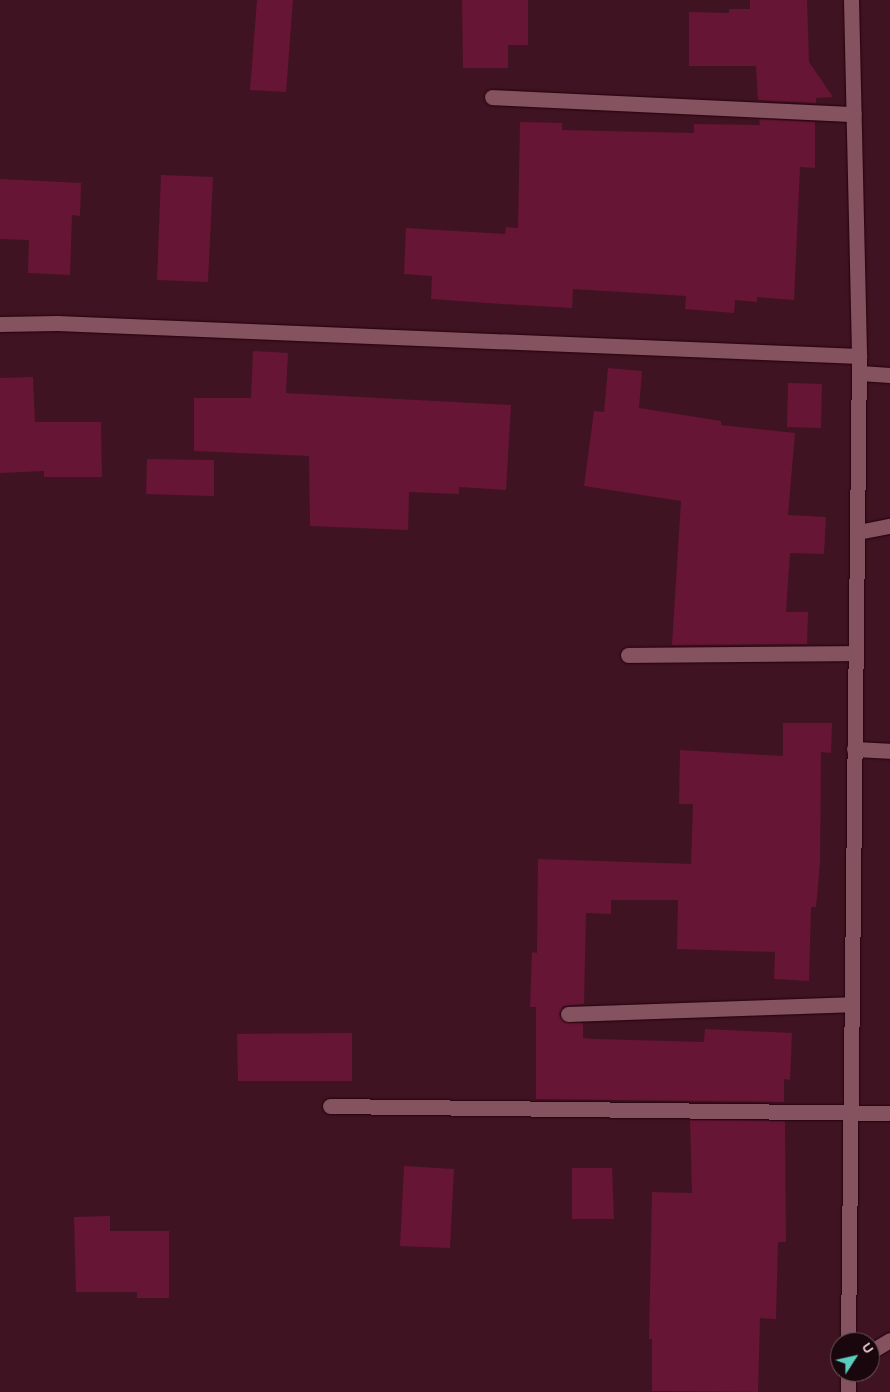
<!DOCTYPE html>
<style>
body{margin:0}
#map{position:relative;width:890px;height:1392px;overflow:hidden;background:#401322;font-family:Overpass,sans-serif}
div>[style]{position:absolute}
.building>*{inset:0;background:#671534}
.roads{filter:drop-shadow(0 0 1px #24000b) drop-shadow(0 0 1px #24000b)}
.street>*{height:15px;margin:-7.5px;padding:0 7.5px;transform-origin:7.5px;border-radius:7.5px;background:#85525f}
span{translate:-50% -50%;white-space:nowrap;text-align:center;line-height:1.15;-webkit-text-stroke:4px #1a070d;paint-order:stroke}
.north{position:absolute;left:830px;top:1332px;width:50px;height:50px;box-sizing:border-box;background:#1a070d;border:1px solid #6d565c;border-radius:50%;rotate:55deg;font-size:14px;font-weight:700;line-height:20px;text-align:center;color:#eaccd2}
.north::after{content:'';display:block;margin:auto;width:18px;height:22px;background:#59cebe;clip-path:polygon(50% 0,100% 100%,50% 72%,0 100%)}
</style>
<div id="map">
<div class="building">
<div style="clip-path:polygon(257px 0,293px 0,286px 92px,250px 90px)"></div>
<div style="clip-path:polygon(462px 0,528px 0,528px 45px,508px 45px,508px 68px,463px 68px)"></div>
<div style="clip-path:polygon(750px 0,807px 0,809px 62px,833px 97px,816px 98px,816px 103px,758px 100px,756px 66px,689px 66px,689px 12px,729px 13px,729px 9px,750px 9px)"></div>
<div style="clip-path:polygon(759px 119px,815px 122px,815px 168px,800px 167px,794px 300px,757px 297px,757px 302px,735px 300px,734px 313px,685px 309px,686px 296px,573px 289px,572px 308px,502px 304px,431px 299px,432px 276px,404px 274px,406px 228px,505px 234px,506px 227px,518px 228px,520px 122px,562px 123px,562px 130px,694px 133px,694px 124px,760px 125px)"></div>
<div style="clip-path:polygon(161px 175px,213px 177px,208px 282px,157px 280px)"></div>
<div style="clip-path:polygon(0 179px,81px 183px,80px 216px,72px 215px,70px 275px,28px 273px,29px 240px,0 239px)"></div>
<div style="clip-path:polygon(253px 351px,288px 353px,286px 393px,511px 405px,506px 490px,459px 487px,459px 494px,409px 492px,408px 530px,310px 526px,309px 456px,194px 451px,194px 398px,251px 398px)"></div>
<div style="clip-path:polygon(608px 368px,642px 371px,639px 408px,721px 421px,721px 425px,795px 433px,788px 515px,826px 517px,824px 554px,790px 553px,786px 612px,808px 612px,807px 644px,672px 645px,681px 501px,584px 486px,594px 411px,604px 412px)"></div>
<div style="clip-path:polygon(33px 377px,35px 422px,101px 422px,102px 477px,44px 477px,44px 471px,0 473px,0 378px)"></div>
<div style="clip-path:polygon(788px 383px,822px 384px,821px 428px,787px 427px)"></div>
<div style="clip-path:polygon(147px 459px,214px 460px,214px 496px,146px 494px)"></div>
<div style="clip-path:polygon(783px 723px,832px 723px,831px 753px,821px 752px,820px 863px,816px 907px,811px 907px,809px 981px,774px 979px,775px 952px,677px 949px,678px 900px,611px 900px,611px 914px,586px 913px,584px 1004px,563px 1006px,559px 1014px,564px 1022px,583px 1023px,583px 1038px,595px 1039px,704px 1042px,705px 1029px,792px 1033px,790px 1080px,784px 1079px,784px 1102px,536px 1099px,536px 1007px,530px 1007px,532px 952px,537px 953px,538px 859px,691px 864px,693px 804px,679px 804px,680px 750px,783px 756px)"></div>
<div style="clip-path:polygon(352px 1033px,352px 1081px,238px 1081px,237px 1034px)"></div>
<div style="clip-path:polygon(690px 1120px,785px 1121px,786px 1242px,778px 1242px,776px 1319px,760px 1318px,758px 1392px,652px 1391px,652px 1339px,649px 1339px,652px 1192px,692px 1193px)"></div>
<div style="clip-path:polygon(404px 1166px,454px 1169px,450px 1248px,400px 1246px)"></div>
<div style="clip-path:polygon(572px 1168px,612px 1168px,614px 1219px,572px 1219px)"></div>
<div style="clip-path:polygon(110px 1216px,110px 1231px,169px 1231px,169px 1298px,137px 1298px,137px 1292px,76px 1292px,74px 1217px)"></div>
</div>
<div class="roads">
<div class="street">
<div style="left:851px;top:0;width:356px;rotate:88.7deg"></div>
<div style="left:492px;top:97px;width:362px;rotate:2.7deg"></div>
<div style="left:0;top:324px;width:57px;rotate:-1deg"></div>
<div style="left:57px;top:323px;width:803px;rotate:2.36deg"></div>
<div style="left:859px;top:356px;width:986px;rotate:90.64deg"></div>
<div style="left:860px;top:373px;width:30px;rotate:4deg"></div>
<div style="left:858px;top:532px;width:33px;rotate:-11deg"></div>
<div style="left:628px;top:655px;width:228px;rotate:-0.5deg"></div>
<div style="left:854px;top:749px;width:36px;rotate:3deg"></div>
<div style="left:568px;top:1014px;width:282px;rotate:-2deg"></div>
<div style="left:330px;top:1106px;width:560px;rotate:0.72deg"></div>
<div style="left:870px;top:1352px;width:23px;rotate:-31deg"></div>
<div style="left:848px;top:1372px;width:20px;rotate:90deg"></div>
</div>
</div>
<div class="north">U</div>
</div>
